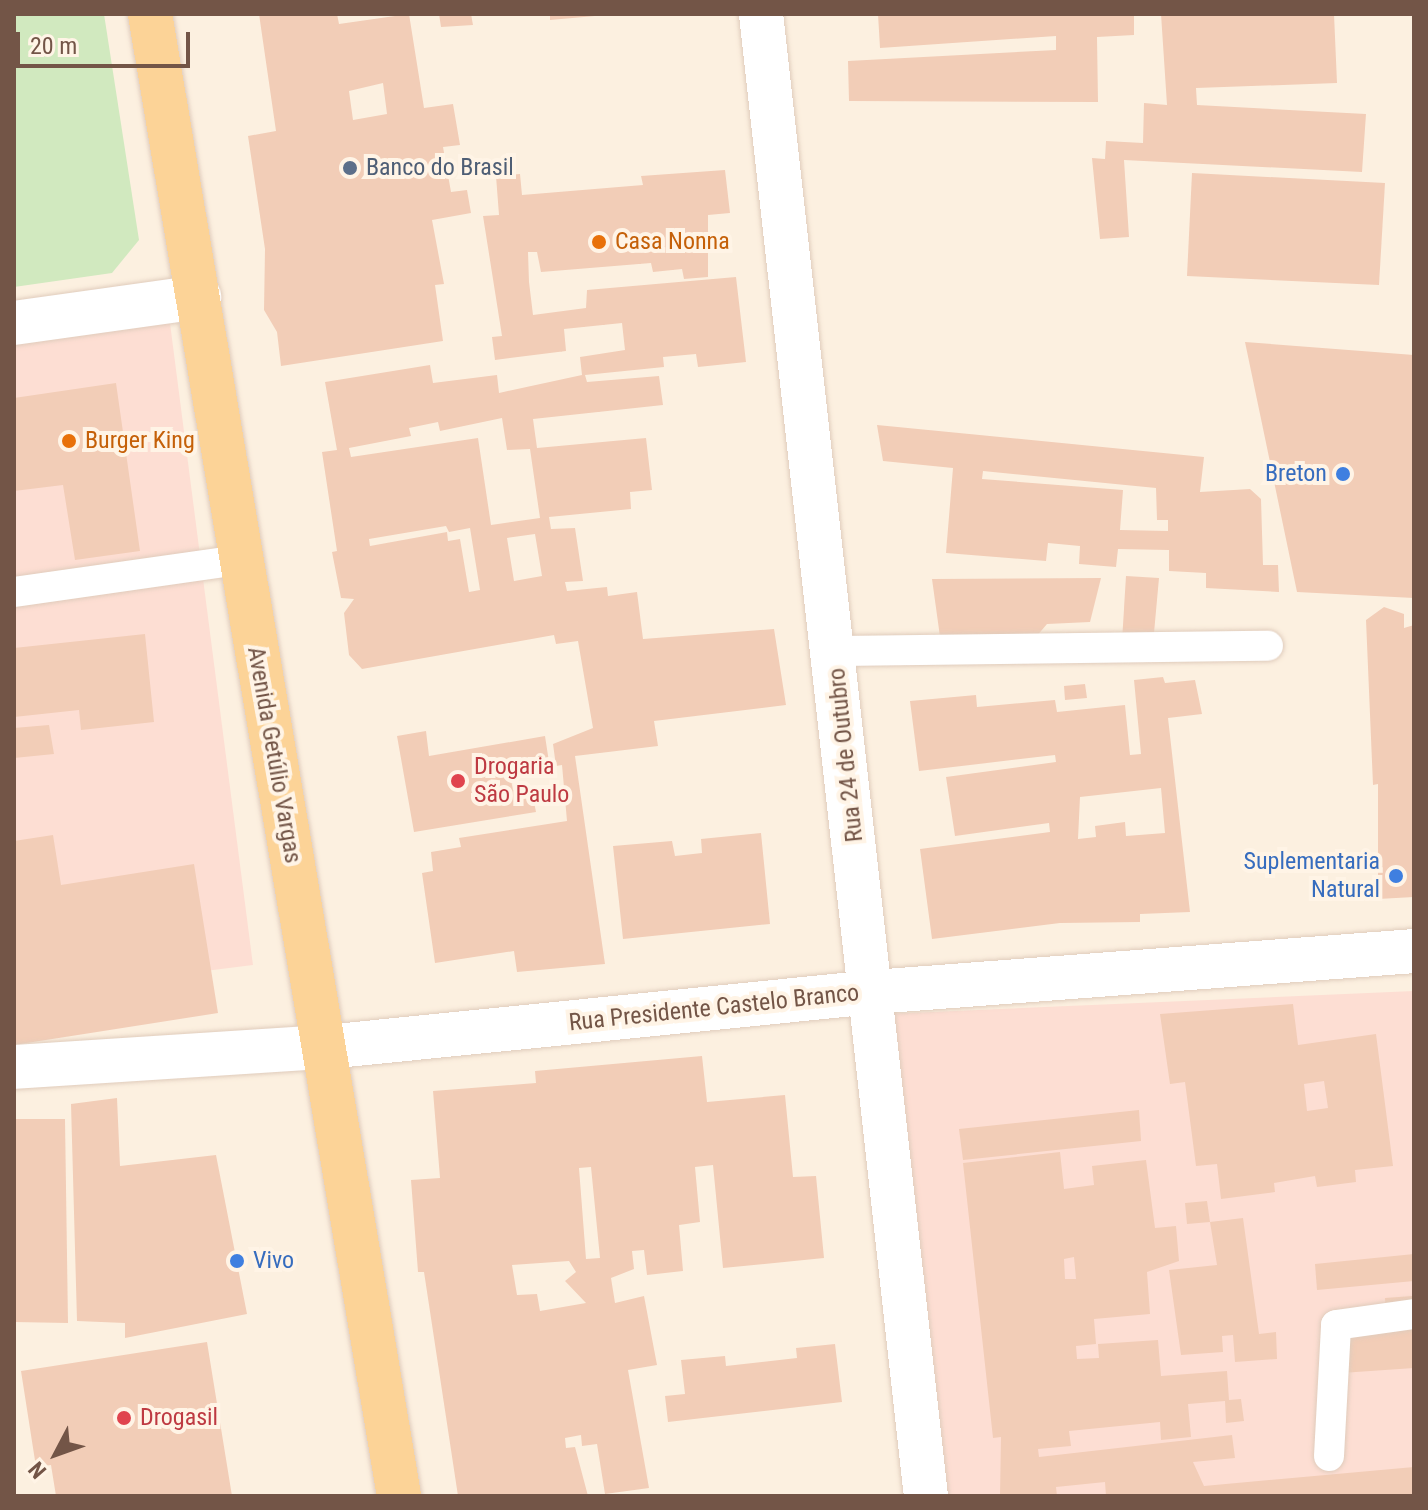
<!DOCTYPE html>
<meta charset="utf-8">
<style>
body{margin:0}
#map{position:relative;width:1428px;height:1510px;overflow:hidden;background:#fcf0e0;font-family:"Roboto Condensed",sans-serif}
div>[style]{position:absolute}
.commercial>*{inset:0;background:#fdded3}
.green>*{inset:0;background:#d1e9bf}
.building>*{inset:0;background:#f2cdb7}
.roads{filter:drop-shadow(0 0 2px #e0ccbc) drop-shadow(0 0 2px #e0ccbc)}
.lane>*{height:30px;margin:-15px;padding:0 15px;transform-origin:15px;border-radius:15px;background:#fff}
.street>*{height:44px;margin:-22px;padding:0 22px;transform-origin:22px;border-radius:22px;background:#fff}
.primary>*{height:44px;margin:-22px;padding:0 22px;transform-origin:22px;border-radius:22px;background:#fcd397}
.dots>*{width:22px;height:22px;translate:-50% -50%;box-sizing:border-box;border:4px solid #fff4e6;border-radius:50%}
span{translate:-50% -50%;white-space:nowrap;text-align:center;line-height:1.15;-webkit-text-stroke:8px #fff4e6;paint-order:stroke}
.service-label{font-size:24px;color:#4e5e75}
.left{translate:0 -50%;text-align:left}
.food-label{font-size:24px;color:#c56008}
.shop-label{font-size:24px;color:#366cbe}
.right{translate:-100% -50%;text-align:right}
.street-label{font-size:24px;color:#735547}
.health-label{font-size:24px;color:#be3a42}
.frame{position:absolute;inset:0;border:16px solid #735547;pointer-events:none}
.north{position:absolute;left:16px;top:1414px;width:80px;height:80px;-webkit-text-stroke:6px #fff4e6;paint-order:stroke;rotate:229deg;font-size:22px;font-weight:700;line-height:32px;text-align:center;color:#735547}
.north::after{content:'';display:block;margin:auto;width:28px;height:36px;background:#735547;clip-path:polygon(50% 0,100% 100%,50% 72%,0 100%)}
.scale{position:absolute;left:16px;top:32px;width:174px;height:36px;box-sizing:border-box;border:4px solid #735547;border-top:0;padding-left:10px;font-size:24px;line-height:28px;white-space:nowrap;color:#735547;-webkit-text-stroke:6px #fff4e6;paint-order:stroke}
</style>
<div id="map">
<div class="commercial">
<div style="clip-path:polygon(170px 323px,253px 965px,14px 995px,14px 342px)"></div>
<div style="clip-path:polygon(1414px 991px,1414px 1496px,938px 1496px,886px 1014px)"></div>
</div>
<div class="green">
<div style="clip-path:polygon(14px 14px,104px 14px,139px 240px,112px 273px,14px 287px)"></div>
</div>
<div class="building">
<div style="clip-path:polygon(evenodd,259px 14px,337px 14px,339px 24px,409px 14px,424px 108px,453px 104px,460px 145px,443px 147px,451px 192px,467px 190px,471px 213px,432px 220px,444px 284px,435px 285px,443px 341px,281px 366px,277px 332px,264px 310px,265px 249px,248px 136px,276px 131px,259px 14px,383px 83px,387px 114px,353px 120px,349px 91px,383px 83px)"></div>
<div style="clip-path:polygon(439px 14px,471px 14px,473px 25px,441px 27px)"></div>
<div style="clip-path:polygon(550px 14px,595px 14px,595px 16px,550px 20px)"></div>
<div style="clip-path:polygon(878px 14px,1134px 14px,1134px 35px,1097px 37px,1098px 102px,849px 101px,848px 61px,1056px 50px,1056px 36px,880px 48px)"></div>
<div style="clip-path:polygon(1161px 14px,1334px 14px,1337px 83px,1196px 88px,1197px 105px,1366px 114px,1362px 172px,1124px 160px,1129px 237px,1100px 239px,1092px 158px,1105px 159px,1106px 141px,1143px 143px,1144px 103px,1167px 105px)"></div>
<div style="clip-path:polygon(evenodd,725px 170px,730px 213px,708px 215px,708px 277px,684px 279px,682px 269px,653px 272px,651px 263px,541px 272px,537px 252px,528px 252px,529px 282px,533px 315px,586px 308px,587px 290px,736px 277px,746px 362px,698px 367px,696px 354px,663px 357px,664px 367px,585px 375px,587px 382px,659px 376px,663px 405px,533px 419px,537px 448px,646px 438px,652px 490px,630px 492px,631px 509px,549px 517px,551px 529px,575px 528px,583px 581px,565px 582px,567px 591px,607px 587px,608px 596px,637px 592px,643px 639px,774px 629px,786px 705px,654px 721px,658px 746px,575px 756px,605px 964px,517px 972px,514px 951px,435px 963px,422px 873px,433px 871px,431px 852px,461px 847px,459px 838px,567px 821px,562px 765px,556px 766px,553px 744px,593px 728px,578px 641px,556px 644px,554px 635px,362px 669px,349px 655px,344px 613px,354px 599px,341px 598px,332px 552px,337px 551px,322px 452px,337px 450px,325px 382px,430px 365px,433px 383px,497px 375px,499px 393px,582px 375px,580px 357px,625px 350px,622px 323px,564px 329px,566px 351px,495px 360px,492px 337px,502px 336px,483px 216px,499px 215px,496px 176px,520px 174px,522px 195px,643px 185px,641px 176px,725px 170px,502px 418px,507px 450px,530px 449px,540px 518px,491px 525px,478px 438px,351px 457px,349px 448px,411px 436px,409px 428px,438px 422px,440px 431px,502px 418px,725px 170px,446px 526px,449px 532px,470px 528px,480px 590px,469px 592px,460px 539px,448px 541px,447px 532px,370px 546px,369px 539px,446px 526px,725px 170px,535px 534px,542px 576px,514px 581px,507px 538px,535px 534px)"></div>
<div style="clip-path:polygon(1192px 173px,1385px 183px,1379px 285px,1187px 276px)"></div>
<div style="clip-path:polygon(1245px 342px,1414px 355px,1414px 598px,1297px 592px)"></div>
<div style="clip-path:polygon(116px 383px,140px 551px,75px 560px,63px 485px,14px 491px,14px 398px)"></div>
<div style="clip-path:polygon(evenodd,877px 425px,1204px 457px,1200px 492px,1250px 489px,1261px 499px,1263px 565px,1278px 565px,1279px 592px,1206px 588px,1206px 573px,1169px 571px,1169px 550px,1118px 549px,1116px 567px,1079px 564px,1080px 546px,1048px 543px,1046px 561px,946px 553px,953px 468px,883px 461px,877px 425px,983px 471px,1156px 488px,1157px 520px,1168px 520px,1168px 531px,1120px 530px,1123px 490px,982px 479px,983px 471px)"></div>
<div style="clip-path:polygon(1126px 576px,1159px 578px,1153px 644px,1122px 641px)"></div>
<div style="clip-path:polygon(1101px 578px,1090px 622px,1047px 624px,1030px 644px,941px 644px,932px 579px)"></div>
<div style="clip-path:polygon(1384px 607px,1404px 614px,1404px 628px,1414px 625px,1414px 897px,1378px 899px,1378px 784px,1373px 785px,1366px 620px)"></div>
<div style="clip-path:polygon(145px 634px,154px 722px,81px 730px,79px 710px,14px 717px,14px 648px)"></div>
<div style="clip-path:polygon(evenodd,1163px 677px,1165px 683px,1195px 680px,1202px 714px,1168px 718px,1190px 912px,1140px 914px,1140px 922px,1060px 923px,932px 939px,920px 849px,1050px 832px,1049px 823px,955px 836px,946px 777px,1056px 762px,1055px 755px,919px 771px,910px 701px,976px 695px,977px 707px,1055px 700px,1057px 712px,1125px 705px,1130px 755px,1141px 754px,1134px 680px,1163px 677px,1161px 788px,1165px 833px,1126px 836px,1125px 822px,1095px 826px,1096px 837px,1078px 839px,1080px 797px,1161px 788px)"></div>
<div style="clip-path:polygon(1085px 684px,1087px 698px,1065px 700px,1064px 686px)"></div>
<div style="clip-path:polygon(49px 725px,54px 754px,14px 758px,14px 728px)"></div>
<div style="clip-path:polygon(426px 731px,429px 756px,545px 736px,549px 762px,510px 775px,513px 790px,531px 787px,536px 812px,414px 832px,397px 736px)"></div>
<div style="clip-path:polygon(761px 833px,770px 924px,623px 939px,613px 846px,672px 841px,675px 856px,702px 853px,701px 839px)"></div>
<div style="clip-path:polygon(53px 835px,61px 885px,194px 864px,218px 1013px,14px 1045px,14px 841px)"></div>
<div style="clip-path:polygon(evenodd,1293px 1004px,1298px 1045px,1376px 1034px,1393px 1166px,1355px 1170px,1356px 1182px,1317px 1187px,1315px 1176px,1274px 1183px,1275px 1192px,1221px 1199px,1217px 1164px,1196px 1166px,1185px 1082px,1170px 1084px,1160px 1014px,1293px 1004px,1324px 1081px,1328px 1108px,1307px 1111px,1304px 1084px,1324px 1081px)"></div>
<div style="clip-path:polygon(evenodd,702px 1056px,707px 1102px,785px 1095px,793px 1177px,816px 1176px,824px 1258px,723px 1268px,713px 1165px,695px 1167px,700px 1222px,679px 1225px,683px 1271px,647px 1275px,644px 1250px,632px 1251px,634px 1269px,611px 1278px,615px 1303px,644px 1296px,657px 1365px,628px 1370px,649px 1488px,605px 1494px,597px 1444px,582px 1446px,581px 1435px,565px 1438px,566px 1448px,575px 1447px,588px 1496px,458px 1496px,424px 1272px,418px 1272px,411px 1180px,440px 1178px,433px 1091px,536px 1083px,535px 1071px,702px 1056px,591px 1167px,600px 1258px,586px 1259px,579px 1168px,591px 1167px,702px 1056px,569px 1261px,576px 1272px,565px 1281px,586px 1303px,540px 1311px,537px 1294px,517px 1295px,512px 1265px,569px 1261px)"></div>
<div style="clip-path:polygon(117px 1098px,120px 1166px,216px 1155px,247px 1314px,125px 1338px,125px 1323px,77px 1321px,71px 1104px)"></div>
<div style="clip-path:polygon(1139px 1110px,1141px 1141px,963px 1160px,959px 1129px)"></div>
<div style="clip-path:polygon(14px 1119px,65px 1119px,68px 1323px,14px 1322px)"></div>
<div style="clip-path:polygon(evenodd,1060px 1152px,1064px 1189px,1094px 1185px,1092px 1166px,1146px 1160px,1155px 1228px,1176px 1226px,1179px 1261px,1147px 1272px,1150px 1314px,1094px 1319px,1096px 1344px,1076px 1346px,1077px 1359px,1099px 1358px,1098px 1344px,1158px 1340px,1161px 1376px,1227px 1371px,1229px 1400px,1241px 1399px,1244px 1421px,1226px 1423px,1225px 1401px,1188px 1404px,1191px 1437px,1161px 1440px,1160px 1422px,1069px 1431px,1071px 1446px,1038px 1449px,1039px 1457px,1232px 1435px,1235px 1458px,1193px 1462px,1204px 1486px,1414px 1467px,1414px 1496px,1106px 1496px,1105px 1482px,1056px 1487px,1057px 1496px,1000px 1496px,1001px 1437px,993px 1438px,963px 1163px,1060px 1152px,1074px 1257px,1076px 1279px,1065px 1279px,1064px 1259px,1074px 1257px)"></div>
<div style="clip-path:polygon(1207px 1201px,1210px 1222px,1187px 1224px,1185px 1203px)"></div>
<div style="clip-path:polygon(1243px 1218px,1259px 1334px,1276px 1332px,1277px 1359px,1235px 1362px,1233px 1335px,1222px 1336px,1223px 1352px,1181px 1355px,1169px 1270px,1217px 1265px,1210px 1222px)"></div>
<div style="clip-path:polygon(1414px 1254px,1414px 1281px,1317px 1290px,1315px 1264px)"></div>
<div style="clip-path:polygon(1413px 1296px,1414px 1368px,1327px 1374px,1323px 1319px,1386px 1315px,1385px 1298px)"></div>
<div style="clip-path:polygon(207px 1342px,232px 1496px,56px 1496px,51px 1465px,36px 1467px,21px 1371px)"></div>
<div style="clip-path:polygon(835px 1344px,842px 1402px,668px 1422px,665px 1396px,685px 1394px,681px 1360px,725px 1356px,726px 1366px,797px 1358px,796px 1348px)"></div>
</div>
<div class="roads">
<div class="lane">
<div style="left:14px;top:592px;width:228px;rotate:-8.1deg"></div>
<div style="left:834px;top:651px;width:434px;rotate:-0.7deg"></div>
<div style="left:1329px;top:1456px;width:131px;rotate:-86.9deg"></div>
<div style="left:1336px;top:1325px;width:79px;rotate:-8deg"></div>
</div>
<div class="street">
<div style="left:761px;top:14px;width:1491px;rotate:83.65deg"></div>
<div style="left:14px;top:323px;width:187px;rotate:-8deg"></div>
<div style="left:14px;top:1067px;width:313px;rotate:-3.7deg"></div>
<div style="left:326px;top:1047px;width:550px;rotate:-5.74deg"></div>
<div style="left:873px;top:992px;width:543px;rotate:-4.33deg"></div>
</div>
<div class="primary">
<div style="left:150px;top:14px;width:1503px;rotate:80.46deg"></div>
</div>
</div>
<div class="dots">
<div style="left:350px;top:168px;background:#5c6f8a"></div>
<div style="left:599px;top:242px;background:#e8710a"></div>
<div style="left:69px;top:441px;background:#e8710a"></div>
<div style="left:1343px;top:474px;background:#3f7fe0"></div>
<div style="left:458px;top:781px;background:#e0444e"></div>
<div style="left:1396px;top:876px;background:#3f7fe0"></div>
<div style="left:237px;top:1261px;background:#3f7fe0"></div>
<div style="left:124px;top:1418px;background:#e0444e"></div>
</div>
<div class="service-label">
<span class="left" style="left:366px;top:168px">Banco do Brasil</span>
</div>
<div class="food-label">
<span class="left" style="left:615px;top:242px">Casa Nonna</span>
<span class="left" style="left:85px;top:441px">Burger King</span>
</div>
<div class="shop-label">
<span class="right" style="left:1327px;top:474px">Breton</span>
<span class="right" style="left:1380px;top:876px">Suplementaria<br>Natural</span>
<span class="left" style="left:253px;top:1261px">Vivo</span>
</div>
<div class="street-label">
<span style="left:274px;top:755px;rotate:80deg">Avenida Getúlio Vargas</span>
<span style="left:846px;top:755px;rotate:-96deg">Rua 24 de Outubro</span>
<span style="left:714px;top:1008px;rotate:-6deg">Rua Presidente Castelo Branco</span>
</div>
<div class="health-label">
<span class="left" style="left:474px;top:781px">Drogaria<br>São Paulo</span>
<span class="left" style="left:140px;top:1418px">Drogasil</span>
</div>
<div class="frame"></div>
<div class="north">N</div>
<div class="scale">20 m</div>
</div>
